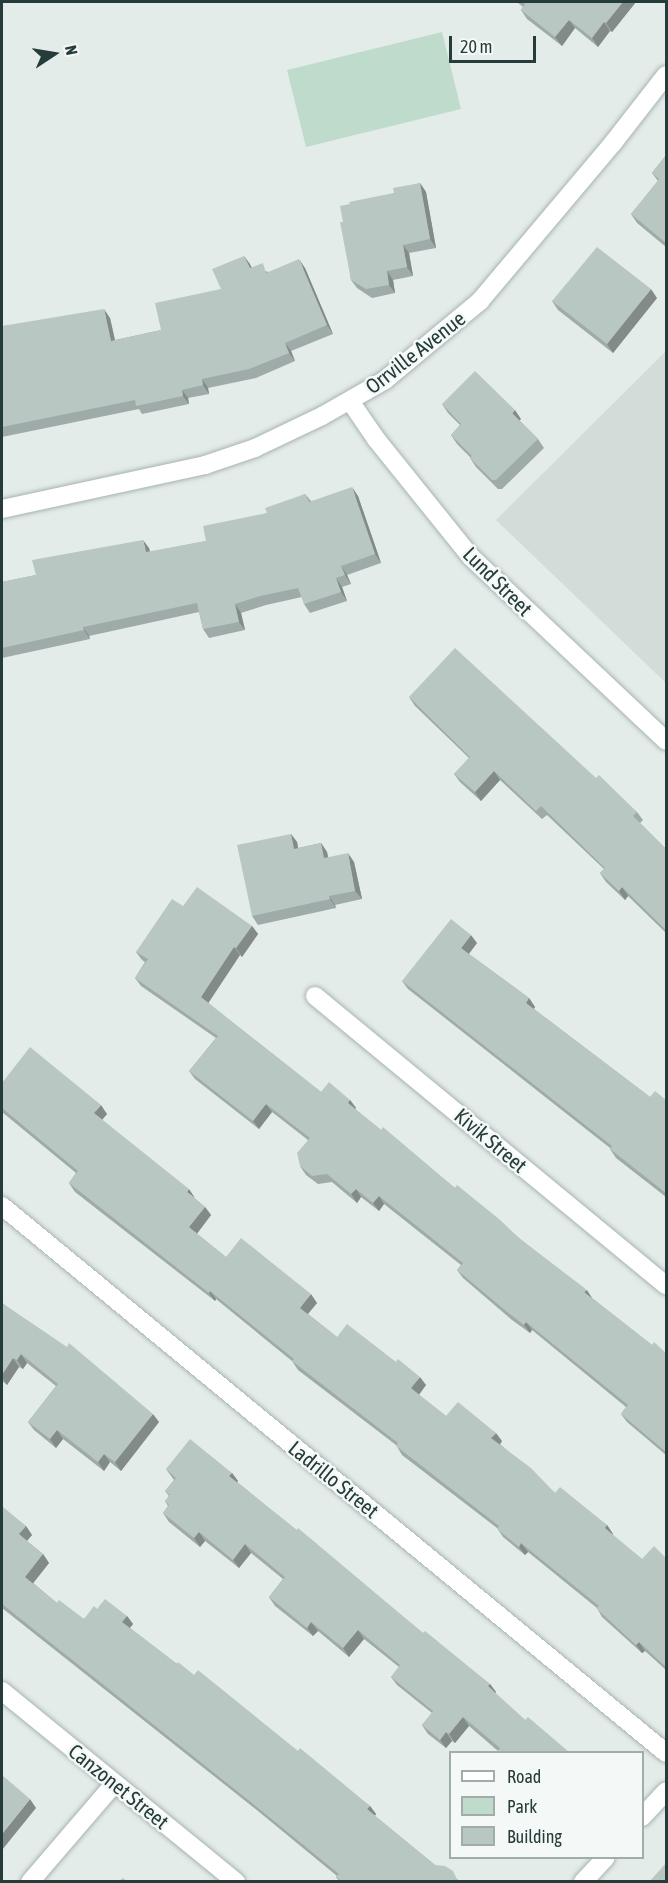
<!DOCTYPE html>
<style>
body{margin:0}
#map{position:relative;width:668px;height:1883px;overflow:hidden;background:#e4ecea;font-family:"Asap Condensed",sans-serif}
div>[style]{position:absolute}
.built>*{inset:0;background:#d2dcd9}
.green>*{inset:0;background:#bfdbcb}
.roads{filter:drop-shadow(0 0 2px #a7b4b2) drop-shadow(0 0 2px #a7b4b2)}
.minor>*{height:18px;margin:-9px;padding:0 9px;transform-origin:9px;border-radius:9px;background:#fff}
.wall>*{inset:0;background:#9faba8}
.shaded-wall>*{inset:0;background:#828b88}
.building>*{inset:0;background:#b9c7c3}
span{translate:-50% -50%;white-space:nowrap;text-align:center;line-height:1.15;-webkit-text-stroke:5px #f4f9f7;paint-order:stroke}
.street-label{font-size:21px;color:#253c3a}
.frame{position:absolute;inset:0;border:3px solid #253c3a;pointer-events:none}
.legend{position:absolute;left:449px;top:1751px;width:195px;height:108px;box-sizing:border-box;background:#f4f9f7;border:2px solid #a1adab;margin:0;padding:8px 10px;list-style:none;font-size:18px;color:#253c3a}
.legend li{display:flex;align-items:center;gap:12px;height:30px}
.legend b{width:30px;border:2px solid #a1adab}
.north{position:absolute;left:24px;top:24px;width:60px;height:60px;-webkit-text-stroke:4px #f4f9f7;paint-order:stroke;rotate:78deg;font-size:16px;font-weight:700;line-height:24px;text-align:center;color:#253c3a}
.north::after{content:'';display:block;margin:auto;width:21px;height:27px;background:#253c3a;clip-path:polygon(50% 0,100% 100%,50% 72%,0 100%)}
.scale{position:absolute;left:449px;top:36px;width:87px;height:27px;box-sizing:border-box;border:3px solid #253c3a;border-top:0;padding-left:8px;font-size:18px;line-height:21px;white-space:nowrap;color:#253c3a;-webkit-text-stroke:4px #f4f9f7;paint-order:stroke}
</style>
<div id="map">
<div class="built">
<div style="clip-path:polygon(666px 351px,666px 683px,496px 520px)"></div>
</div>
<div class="green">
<div style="clip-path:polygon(442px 32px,461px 109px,306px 147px,287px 70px)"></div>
</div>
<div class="roads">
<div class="minor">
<div style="left:350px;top:401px;width:46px;rotate:55.6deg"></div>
<div style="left:376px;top:439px;width:151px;rotate:51.2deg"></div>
<div style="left:471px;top:557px;width:268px;rotate:43.3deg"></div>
<div style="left:2px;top:509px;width:208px;rotate:-12.2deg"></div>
<div style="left:205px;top:465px;width:53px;rotate:-18.8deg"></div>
<div style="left:255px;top:448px;width:74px;rotate:-25.5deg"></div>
<div style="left:322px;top:416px;width:73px;rotate:-29.7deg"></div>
<div style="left:385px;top:380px;width:124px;rotate:-39.7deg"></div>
<div style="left:480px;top:301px;width:207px;rotate:-49.9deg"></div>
<div style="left:613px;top:143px;width:86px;rotate:-52.1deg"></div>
<div style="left:315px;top:996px;width:455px;rotate:39.5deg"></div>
<div style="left:2px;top:1206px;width:860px;rotate:39.48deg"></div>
<div style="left:2px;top:1691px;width:302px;rotate:39.2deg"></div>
<div style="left:642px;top:1817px;width:35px;rotate:-47deg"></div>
<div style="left:30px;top:1882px;width:130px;rotate:-49.4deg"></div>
<div style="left:583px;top:1882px;width:33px;rotate:-47deg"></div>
</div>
</div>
<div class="wall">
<div style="clip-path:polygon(517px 2px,636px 2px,612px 32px,610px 31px,598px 47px,575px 28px,562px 46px,527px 19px,521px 10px,523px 7px)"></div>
<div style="clip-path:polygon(666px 155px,666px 247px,637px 223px,631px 214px,658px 181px,652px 173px)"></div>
<div style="clip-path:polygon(420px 183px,426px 192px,436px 248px,409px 253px,413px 276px,393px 280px,395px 293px,372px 298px,357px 288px,351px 280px,343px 222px,394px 193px)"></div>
<div style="clip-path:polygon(244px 256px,251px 268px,269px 272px,305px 268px,333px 334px,291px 351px,295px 361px,256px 378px,208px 388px,209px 394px,188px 398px,189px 404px,142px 414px,139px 409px,2px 437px,2px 324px,3px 326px,110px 318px,115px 340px,161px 330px,221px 289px)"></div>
<div style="clip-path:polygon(657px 298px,613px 353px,558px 310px,552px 301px)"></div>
<div style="clip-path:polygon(442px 404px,521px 419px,519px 420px,538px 439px,544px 448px,502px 489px,498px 489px,476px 467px,470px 458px,470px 457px,457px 444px,451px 435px,460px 425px,448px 413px)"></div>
<div style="clip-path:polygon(305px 494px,311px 501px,358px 496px,381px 563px,347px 575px,351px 584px,342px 587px,347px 601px,310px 613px,304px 604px,302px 597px,266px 605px,241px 613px,245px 630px,209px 638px,203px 629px,199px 612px,89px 636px,90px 639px,2px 658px,2px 582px,36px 575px,149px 548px,150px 552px,206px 541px,267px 513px)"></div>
<div style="clip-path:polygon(409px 697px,596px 778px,637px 812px,643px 820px,640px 823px,666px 849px,666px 933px,628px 896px,625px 900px,606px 882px,600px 873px,604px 869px,547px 815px,542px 819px,500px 780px,481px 801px,460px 782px,454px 774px,469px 758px,415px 706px)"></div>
<div style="clip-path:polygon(291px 834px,297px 842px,298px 848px,321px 843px,327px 852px,328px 857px,354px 862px,362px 899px,335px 905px,336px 908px,258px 925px,252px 916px)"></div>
<div style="clip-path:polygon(183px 906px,252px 926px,258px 934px,242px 957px,240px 955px,208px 1003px,321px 1092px,350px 1100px,356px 1108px,355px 1109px,381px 1130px,519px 1238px,592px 1298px,652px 1345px,666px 1353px,666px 1455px,627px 1422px,621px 1414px,626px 1407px,532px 1330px,530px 1333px,512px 1320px,463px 1278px,457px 1270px,461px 1265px,384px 1204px,379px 1211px,361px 1197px,357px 1203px,332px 1182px,318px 1184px,306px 1175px,300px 1166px,308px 1140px,272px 1112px,259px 1129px,195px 1079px,189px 1071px,216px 1038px,141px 986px,135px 978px,145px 962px,142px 960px,136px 952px)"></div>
<div style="clip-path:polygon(477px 943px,469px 954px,529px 998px,535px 1007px,534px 1009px,650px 1097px,666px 1100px,666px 1197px,616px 1158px,610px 1149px,610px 1148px,408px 989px,402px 981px)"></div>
<div style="clip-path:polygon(2px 1083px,107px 1114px,102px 1120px,205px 1207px,211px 1215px,197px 1234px,226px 1257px,317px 1303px,308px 1314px,337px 1337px,396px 1362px,426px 1385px,419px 1395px,446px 1416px,502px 1441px,500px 1444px,555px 1493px,607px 1525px,613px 1534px,612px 1535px,642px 1559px,666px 1558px,666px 1670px,645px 1651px,642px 1653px,602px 1617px,597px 1608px,528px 1552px,525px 1555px,503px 1537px,497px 1528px,402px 1455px,396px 1445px,298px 1370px,292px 1361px,216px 1299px,215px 1301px,75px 1192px,69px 1183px,76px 1173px,2px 1112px)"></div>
<div style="clip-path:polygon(2px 1303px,159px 1422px,121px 1471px,110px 1462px,104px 1471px,63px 1439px,56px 1448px,34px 1430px,28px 1422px,56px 1386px,27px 1363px,23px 1369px,19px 1367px,7px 1385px,2px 1381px)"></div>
<div style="clip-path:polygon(166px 1469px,232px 1473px,238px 1481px,237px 1482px,423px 1633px,490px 1684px,496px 1692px,495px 1693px,525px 1720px,498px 1751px,469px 1726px,455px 1743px,452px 1741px,446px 1748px,428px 1734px,422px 1725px,432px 1713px,397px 1685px,391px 1677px,399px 1667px,364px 1639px,349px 1657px,318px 1631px,313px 1636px,275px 1606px,269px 1597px,283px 1579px,251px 1553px,239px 1568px,205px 1541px,200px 1547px,169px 1522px,163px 1513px,168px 1506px,165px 1501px,169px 1496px,165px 1491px,174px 1480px)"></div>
<div style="clip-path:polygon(2px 1509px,26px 1526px,32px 1535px,27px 1541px,43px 1554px,49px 1563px,33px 1583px,57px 1603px,84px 1619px,97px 1609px,127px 1616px,133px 1624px,130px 1628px,177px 1664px,298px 1751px,370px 1806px,376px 1814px,375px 1816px,435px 1865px,460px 1881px,339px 1881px,336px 1877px,337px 1876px,258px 1811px,2px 1608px)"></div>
</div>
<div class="shaded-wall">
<div style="clip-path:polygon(623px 2px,636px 2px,612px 32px,606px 23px)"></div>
<div style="clip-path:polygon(569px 20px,575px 28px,562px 46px,555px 37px)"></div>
<div style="clip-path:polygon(604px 22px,610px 31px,598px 47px,592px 38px)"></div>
<div style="clip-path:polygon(420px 183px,426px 192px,436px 248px,430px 239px)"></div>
<div style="clip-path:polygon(403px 245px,409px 253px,413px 276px,407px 267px)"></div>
<div style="clip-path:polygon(244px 256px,250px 264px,256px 277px,250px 268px)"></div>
<div style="clip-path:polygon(299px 259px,305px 268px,333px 334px,327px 325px)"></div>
<div style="clip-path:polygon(387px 271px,393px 280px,395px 293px,389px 285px)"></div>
<div style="clip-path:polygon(651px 289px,657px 298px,613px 353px,607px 344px)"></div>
<div style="clip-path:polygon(104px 309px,110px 318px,117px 350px,111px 341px)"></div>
<div style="clip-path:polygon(285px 343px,291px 351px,295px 361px,289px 353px)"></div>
<div style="clip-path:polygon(202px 379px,208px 388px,209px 394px,203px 385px)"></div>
<div style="clip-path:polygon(182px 390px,188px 398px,189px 404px,183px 396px)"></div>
<div style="clip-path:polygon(515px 410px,521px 419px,518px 422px,512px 413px)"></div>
<div style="clip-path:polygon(352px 487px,358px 496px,381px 563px,375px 554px)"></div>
<div style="clip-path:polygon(143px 540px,149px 548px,152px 561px,146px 552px)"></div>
<div style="clip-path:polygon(341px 566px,347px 575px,351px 584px,345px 575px)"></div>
<div style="clip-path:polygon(336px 578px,342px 587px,347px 601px,341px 592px)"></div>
<div style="clip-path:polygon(235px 604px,241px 613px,245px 630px,239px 622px)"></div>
<div style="clip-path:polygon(83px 627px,89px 636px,90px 639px,84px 630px)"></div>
<div style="clip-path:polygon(494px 771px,500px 780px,481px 801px,475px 792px)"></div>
<div style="clip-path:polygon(291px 834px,297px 842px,300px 858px,294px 849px)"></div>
<div style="clip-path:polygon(321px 843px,327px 852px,330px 867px,324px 858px)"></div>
<div style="clip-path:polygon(348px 853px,354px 862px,362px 899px,355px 891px)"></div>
<div style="clip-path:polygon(622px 887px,628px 896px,625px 900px,619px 891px)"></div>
<div style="clip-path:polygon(329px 896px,335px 905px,336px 908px,330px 899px)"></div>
<div style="clip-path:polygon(252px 926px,258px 934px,242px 957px,236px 948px)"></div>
<div style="clip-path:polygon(471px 935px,477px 943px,467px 956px,461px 948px)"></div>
<div style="clip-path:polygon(234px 947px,240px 955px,207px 1005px,201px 997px)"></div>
<div style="clip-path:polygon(529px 998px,535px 1007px,532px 1011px,526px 1003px)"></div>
<div style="clip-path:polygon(350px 1100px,356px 1108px,354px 1111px,348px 1103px)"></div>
<div style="clip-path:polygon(266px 1104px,272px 1112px,259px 1129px,253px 1121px)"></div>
<div style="clip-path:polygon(101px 1105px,107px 1114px,100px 1122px,94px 1113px)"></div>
<div style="clip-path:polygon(189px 1189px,195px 1198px,187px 1192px)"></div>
<div style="clip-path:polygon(356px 1189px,361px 1197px,357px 1203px,351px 1194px)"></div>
<div style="clip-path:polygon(379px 1196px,384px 1204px,379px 1211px,373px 1203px)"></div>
<div style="clip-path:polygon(205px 1207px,211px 1215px,195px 1236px,189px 1227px)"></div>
<div style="clip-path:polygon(587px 1290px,592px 1298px,590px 1300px,584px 1292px)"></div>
<div style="clip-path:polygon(210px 1291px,216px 1299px,215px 1301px,209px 1293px)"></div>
<div style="clip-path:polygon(311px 1294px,317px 1303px,306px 1316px,300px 1308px)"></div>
<div style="clip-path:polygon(526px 1322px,532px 1330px,530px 1333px,524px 1325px)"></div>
<div style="clip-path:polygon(21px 1354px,27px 1363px,23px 1369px,17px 1360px)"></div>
<div style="clip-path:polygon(13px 1358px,19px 1367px,7px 1385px,2px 1377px,2px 1375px)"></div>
<div style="clip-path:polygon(420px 1377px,426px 1385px,417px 1397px,411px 1388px)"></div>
<div style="clip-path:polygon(153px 1414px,159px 1422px,121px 1471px,115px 1462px)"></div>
<div style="clip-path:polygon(57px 1430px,63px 1439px,56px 1448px,50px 1439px)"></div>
<div style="clip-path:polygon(496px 1433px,502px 1441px,498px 1447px,491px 1438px)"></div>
<div style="clip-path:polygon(104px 1454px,110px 1462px,104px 1471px,98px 1462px)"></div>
<div style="clip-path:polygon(232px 1473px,238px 1481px,235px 1485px,229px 1476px)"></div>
<div style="clip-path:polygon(607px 1525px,613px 1534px,611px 1537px,605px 1528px)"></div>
<div style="clip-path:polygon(26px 1526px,32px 1535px,25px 1543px,19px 1534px)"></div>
<div style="clip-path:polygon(199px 1532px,205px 1541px,200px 1547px,194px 1538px)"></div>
<div style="clip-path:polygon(521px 1543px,528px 1552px,525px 1555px,519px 1547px)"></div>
<div style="clip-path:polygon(245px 1544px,251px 1553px,239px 1568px,233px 1560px)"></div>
<div style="clip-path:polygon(43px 1554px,49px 1563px,31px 1586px,25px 1577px)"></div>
<div style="clip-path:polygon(127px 1616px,133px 1624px,128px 1630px,122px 1622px)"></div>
<div style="clip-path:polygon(311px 1622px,318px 1631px,313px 1636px,307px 1628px)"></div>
<div style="clip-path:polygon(358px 1630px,364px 1639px,349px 1657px,343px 1648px)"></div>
<div style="clip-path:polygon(639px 1642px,645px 1651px,642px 1653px,636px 1645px)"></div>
<div style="clip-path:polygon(490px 1684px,496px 1692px,494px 1695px,488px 1686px)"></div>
<div style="clip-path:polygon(463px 1717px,469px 1726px,455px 1743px,449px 1734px)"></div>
<div style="clip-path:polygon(446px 1732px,452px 1741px,446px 1748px,440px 1740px)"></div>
<div style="clip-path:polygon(30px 1799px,36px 1808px,2px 1850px,2px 1834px)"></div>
<div style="clip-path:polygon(370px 1806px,376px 1814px,373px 1818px,367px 1809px)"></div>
</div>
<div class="building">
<div style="clip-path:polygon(522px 2px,623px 2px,606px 23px,604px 22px,592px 38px,569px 20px,555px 37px,521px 10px,525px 4px)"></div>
<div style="clip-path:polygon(666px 155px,666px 243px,631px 214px,659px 179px,652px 173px)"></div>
<div style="clip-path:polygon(420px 183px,430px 239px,403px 245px,407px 267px,387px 271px,389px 285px,366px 289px,351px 280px,340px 222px,343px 222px,340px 206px,350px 204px,349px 202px,394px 193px,393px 188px)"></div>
<div style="clip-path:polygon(597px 247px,651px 289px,607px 344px,552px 301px)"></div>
<div style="clip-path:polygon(244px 256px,250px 268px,263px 263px,266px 273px,299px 259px,327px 325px,285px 343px,289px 353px,249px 369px,202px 379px,203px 385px,182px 390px,183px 396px,136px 406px,135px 400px,2px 427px,2px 326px,104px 309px,111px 341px,161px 330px,155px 303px,221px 289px,212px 269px)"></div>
<div style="clip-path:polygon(475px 371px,515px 410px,512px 413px,538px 439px,496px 480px,492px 480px,470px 458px,472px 456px,451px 435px,461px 424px,442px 404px)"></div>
<div style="clip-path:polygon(352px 487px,375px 554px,341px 566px,345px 575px,336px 578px,341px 592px,304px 604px,298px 588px,260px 596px,235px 604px,239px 622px,203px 629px,197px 603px,83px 627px,84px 630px,2px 648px,2px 582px,36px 575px,32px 560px,143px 540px,146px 552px,206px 541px,203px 526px,267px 513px,265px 508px,305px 494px,309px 502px)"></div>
<div style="clip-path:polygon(455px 648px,596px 778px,599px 775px,637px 812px,633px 816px,666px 849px,666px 930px,622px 887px,619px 891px,600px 873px,605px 868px,541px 806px,536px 811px,494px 771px,475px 792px,454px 774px,470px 757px,409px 697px)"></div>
<div style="clip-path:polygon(291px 834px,294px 849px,321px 843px,324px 858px,348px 853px,355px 891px,329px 896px,330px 899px,252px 916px,237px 845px)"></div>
<div style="clip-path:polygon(197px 887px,252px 926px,236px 948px,234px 947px,201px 997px,321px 1092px,329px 1082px,350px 1100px,348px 1103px,381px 1130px,383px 1127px,455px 1188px,457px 1185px,499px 1219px,519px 1238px,587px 1290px,584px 1292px,652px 1345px,654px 1342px,666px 1353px,666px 1452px,621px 1414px,628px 1405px,526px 1322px,524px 1325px,506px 1311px,457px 1270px,463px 1263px,379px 1196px,373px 1203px,356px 1189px,351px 1194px,327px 1174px,312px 1176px,300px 1166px,297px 1153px,310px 1138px,266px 1104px,253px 1121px,189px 1071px,218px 1036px,135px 978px,148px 959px,136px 952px,172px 899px,183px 906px)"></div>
<div style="clip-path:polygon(451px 919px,471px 935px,461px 948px,529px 998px,526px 1003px,650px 1097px,655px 1091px,666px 1100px,666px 1193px,610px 1149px,612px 1146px,402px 981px)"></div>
<div style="clip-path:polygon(30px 1047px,101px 1105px,94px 1113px,189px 1189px,187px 1192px,205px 1207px,189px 1227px,226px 1257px,241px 1238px,311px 1294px,300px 1308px,337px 1337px,347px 1324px,396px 1362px,398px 1359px,420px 1377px,411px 1388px,446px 1416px,458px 1402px,496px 1433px,491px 1438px,531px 1468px,555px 1493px,560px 1487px,607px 1525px,605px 1528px,642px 1559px,654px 1546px,666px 1558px,666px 1667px,639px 1642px,636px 1645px,596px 1608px,599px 1606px,521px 1543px,519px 1547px,497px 1529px,499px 1526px,396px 1446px,398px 1443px,292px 1361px,294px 1359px,210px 1291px,209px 1293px,69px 1183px,78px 1171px,2px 1108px,2px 1083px)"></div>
<div style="clip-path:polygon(2px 1303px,67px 1347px,69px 1343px,153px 1414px,115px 1462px,104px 1454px,98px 1462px,57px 1430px,50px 1439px,28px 1422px,58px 1384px,21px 1354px,17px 1360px,13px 1358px,2px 1375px)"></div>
<div style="clip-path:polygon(190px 1439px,232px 1473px,229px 1476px,297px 1530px,298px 1528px,423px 1633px,425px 1631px,490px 1684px,488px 1686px,525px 1720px,528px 1717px,569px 1752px,497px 1752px,500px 1748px,463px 1717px,449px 1734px,446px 1732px,440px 1740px,422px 1725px,433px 1711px,391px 1677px,400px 1665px,358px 1630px,343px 1648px,311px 1622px,307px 1628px,269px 1597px,285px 1577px,245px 1544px,233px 1560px,199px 1532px,194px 1538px,163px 1513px,169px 1505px,165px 1501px,170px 1495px,165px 1491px,176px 1478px,166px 1469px)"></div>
<div style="clip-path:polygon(3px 1507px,26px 1526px,19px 1534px,43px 1554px,25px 1577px,57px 1603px,59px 1600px,84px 1619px,94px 1606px,97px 1609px,105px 1599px,127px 1616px,122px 1622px,177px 1664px,178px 1662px,194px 1675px,198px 1670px,298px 1751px,300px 1748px,370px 1806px,367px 1809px,435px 1865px,445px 1866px,453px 1871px,458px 1881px,341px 1881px,336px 1877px,339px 1874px,252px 1803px,2px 1604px,2px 1509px)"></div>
<div style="clip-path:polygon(2px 1775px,30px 1799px,2px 1834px)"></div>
<div style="clip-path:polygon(666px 1863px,666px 1881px,650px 1881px)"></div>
<div style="clip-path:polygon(123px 1878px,127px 1881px,119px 1881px)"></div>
</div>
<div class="street-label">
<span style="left:415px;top:352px;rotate:-38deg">Orrville Avenue</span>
<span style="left:498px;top:581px;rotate:45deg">Lund Street</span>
<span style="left:491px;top:1140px;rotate:40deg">Kivik Street</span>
<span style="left:334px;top:1479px;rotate:39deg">Ladrillo Street</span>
<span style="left:119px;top:1786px;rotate:39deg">Canzonet Street</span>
</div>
<div class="frame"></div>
<ul class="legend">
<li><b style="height:8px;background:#fff"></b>Road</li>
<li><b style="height:16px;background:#bfdbcb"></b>Park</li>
<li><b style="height:16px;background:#b9c7c3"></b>Building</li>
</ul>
<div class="north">N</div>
<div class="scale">20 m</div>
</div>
